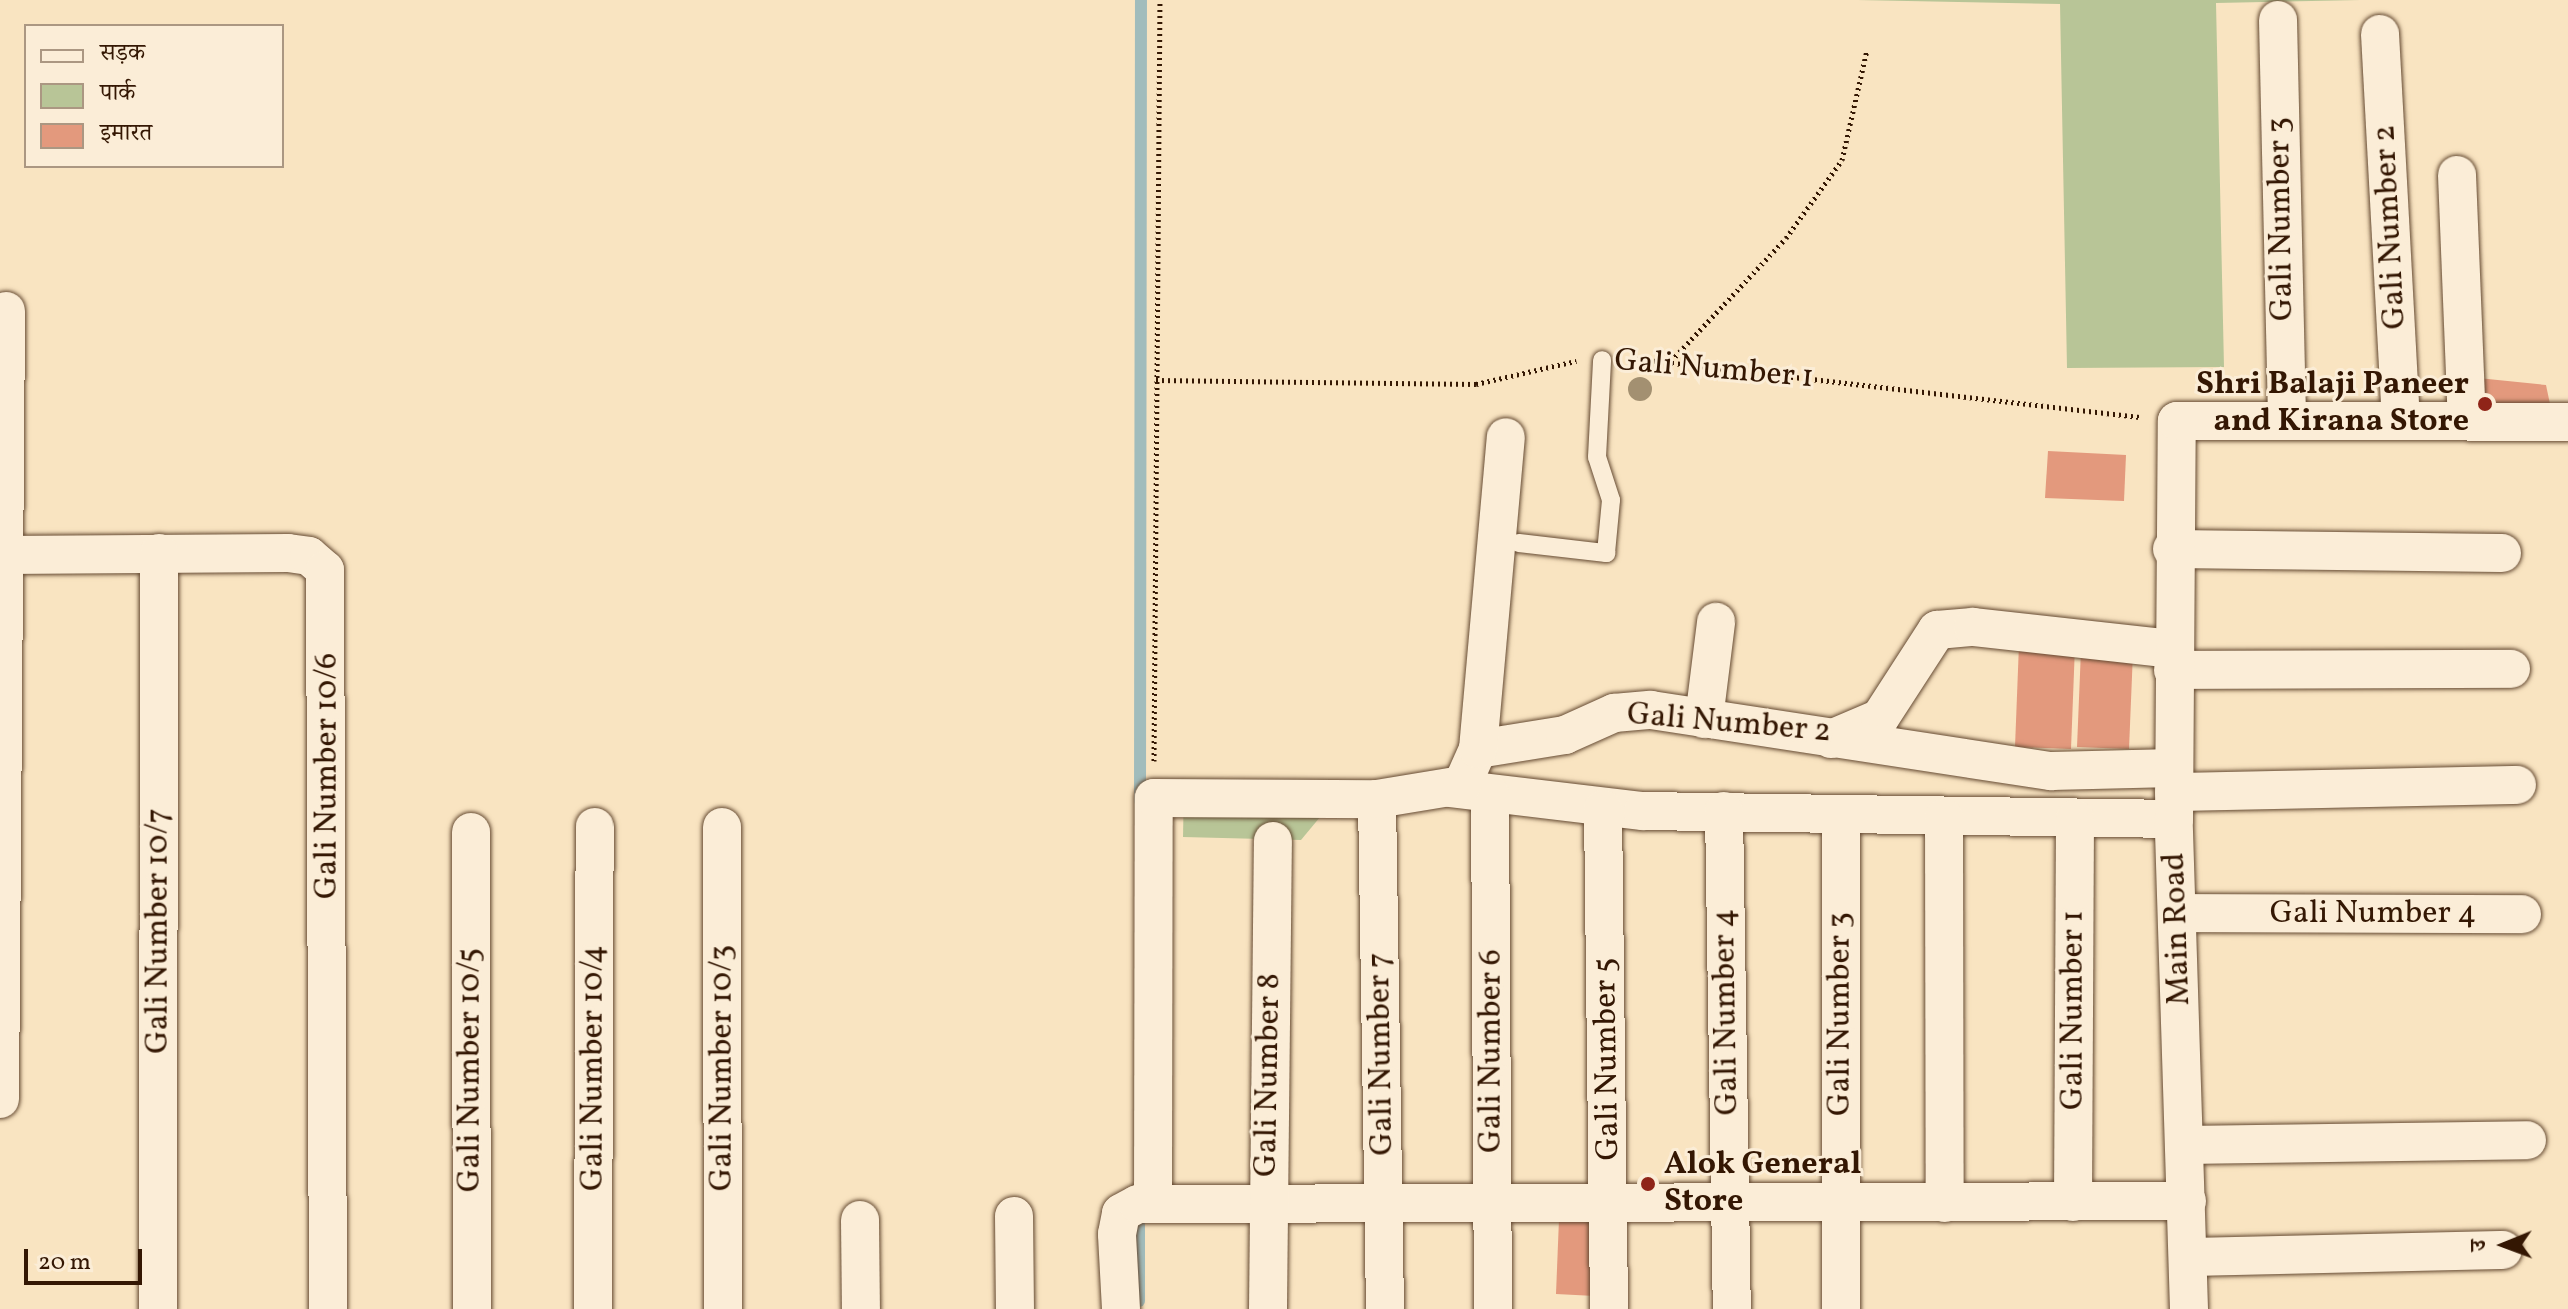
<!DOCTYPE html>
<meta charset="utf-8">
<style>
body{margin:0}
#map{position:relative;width:2568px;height:1309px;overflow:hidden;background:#f9e4c1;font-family:Vollkorn,"Noto Serif Devanagari",serif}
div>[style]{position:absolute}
.green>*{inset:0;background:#b8c597}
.stream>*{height:12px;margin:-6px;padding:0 6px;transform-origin:6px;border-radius:6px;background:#a1bcbc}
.building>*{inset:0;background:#e3997d}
.path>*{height:5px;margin-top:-2.5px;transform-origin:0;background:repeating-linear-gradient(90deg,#341703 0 2px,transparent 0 6px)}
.roads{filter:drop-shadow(0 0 2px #654a32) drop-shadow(0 0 2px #654a32)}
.lane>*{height:18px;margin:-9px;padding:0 9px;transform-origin:9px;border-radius:9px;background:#fbedd7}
.street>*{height:38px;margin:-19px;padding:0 19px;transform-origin:19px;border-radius:19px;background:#fbedd7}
.trees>*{width:24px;height:24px;margin:-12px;border-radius:50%;background:#a39071}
.dots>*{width:22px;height:22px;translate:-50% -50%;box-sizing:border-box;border:4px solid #fbedd7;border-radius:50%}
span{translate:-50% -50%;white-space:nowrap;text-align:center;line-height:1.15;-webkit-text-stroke:6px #fbedd7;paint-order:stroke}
.street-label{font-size:32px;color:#341703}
.poi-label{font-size:32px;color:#341703;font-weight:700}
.right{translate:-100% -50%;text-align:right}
.left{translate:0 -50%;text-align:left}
.legend{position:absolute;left:24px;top:24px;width:260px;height:144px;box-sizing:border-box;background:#fbedd7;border:2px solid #ab9782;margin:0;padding:10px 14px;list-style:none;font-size:24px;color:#341703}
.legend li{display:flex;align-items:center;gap:16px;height:40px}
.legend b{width:40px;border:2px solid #ab9782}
.north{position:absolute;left:2464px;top:1205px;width:80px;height:80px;-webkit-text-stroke:6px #fbedd7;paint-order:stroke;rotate:269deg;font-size:22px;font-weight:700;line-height:32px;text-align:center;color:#341703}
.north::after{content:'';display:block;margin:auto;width:28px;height:36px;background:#341703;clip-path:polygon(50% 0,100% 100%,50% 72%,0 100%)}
.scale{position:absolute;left:24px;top:1249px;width:118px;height:36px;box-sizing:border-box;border:4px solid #341703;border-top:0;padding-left:10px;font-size:24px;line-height:28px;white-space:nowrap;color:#341703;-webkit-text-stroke:6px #fbedd7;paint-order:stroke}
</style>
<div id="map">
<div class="green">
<div style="clip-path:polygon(1857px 0,2361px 0,2216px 3px,2224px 367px,2067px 368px,2060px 4px)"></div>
<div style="clip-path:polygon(1350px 781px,1301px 840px,1183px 837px,1184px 784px)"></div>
</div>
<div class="stream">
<div style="left:1140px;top:801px;width:801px;rotate:-89.93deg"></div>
<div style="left:1139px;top:1301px;width:90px;rotate:-90deg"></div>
</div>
<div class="building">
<div style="clip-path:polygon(2478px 378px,2546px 385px,2551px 409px,2477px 408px)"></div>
<div style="clip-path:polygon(2048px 451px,2126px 455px,2124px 501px,2045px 498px)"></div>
<div style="clip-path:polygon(2019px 644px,2075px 646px,2071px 749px,2015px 747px)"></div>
<div style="clip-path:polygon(2081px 650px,2133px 652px,2129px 749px,2077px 747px)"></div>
<div style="clip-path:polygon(1559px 1219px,1599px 1221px,1595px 1296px,1556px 1294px)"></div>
</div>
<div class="path">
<div style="left:1630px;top:358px;width:513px;rotate:6.6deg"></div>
<div style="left:1671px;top:361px;width:168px;rotate:-46.9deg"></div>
<div style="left:1786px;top:238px;width:96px;rotate:-54.3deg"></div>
<div style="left:1842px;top:160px;width:113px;rotate:-77.2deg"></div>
<div style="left:1156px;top:380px;width:320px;rotate:0.7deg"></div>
<div style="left:1476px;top:384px;width:103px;rotate:-13deg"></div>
<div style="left:1154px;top:761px;width:761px;rotate:-89.55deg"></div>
</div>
<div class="roads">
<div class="lane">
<div style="left:1519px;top:543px;width:88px;rotate:6.6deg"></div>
<div style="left:1606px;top:553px;width:53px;rotate:-84.6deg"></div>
<div style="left:1611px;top:500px;width:45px;rotate:-108deg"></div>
<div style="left:1597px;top:457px;width:97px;rotate:-87deg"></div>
</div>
<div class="street">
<div style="left:2278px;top:20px;width:398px;rotate:88.7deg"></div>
<div style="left:2380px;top:34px;width:387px;rotate:86.9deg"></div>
<div style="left:2457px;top:175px;width:246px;rotate:87.7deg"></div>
<div style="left:2172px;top:549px;width:330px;rotate:0.7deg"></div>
<div style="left:4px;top:555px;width:284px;rotate:-0.4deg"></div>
<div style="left:288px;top:553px;width:21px;rotate:8deg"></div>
<div style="left:309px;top:556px;width:21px;rotate:41deg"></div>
<div style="left:325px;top:570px;width:739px;rotate:89.77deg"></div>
<div style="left:2173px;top:670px;width:338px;rotate:-0.2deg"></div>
<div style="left:1704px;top:719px;width:98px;rotate:-82.9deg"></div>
<div style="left:1831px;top:739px;width:53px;rotate:-23.2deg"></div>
<div style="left:1880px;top:718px;width:105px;rotate:-57.1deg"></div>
<div style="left:1937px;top:630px;width:36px;rotate:-5deg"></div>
<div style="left:1973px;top:627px;width:201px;rotate:6.3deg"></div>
<div style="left:1478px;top:749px;width:88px;rotate:-9.1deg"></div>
<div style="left:1565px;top:735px;width:54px;rotate:-24.2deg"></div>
<div style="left:1614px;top:713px;width:37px;rotate:-5deg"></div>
<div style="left:1651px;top:710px;width:405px;rotate:8.7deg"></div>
<div style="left:2051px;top:771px;width:123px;rotate:-1.4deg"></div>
<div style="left:1449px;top:788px;width:195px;rotate:6.8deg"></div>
<div style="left:1643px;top:811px;width:531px;rotate:0.86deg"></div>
<div style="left:2174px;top:792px;width:343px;rotate:-1.2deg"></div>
<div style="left:1490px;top:794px;width:515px;rotate:89.67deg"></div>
<div style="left:1377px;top:799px;width:510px;rotate:89.1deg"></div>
<div style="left:1603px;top:809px;width:500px;rotate:89.31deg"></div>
<div style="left:1724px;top:811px;width:498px;rotate:89.1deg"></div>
<div style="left:1841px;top:815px;width:494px;rotate:90deg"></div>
<div style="left:1944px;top:818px;width:385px;rotate:89.9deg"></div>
<div style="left:722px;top:827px;width:482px;rotate:89.9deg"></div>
<div style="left:471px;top:832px;width:477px;rotate:89.9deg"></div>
<div style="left:2177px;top:913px;width:345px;rotate:0.2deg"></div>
<div style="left:0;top:1099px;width:788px;rotate:-89.56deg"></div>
<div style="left:2185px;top:1145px;width:342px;rotate:-0.8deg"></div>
<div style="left:2073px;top:1202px;width:383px;rotate:-89.7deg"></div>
<div style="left:1153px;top:1203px;width:405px;rotate:-89.9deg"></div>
<div style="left:1154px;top:798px;width:223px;rotate:0.3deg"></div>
<div style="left:1377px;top:799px;width:86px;rotate:-9.4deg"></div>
<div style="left:1462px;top:785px;width:39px;rotate:-66deg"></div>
<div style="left:1478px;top:749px;width:313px;rotate:-84.9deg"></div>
<div style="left:1014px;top:1216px;width:93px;rotate:89.4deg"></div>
<div style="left:860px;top:1220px;width:89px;rotate:89.4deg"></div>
<div style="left:2188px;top:1257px;width:315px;rotate:-1.3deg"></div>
<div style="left:158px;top:1309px;width:756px;rotate:-89.92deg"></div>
<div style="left:593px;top:1309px;width:482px;rotate:-89.8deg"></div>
<div style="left:1121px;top:1309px;width:75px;rotate:-93.1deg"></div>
<div style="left:1117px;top:1234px;width:21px;rotate:-79deg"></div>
<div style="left:1121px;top:1213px;width:19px;rotate:-28deg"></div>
<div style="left:1138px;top:1204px;width:1049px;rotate:-0.16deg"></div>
<div style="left:1268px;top:1309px;width:468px;rotate:-89.4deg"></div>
<div style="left:2189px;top:1309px;width:490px;rotate:-91.8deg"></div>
<div style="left:2174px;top:819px;width:398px;rotate:-89.6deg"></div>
<div style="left:2177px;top:421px;width:391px;rotate:0.1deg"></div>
</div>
</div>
<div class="trees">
<div style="left:1640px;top:389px"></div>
</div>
<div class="dots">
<div style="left:2485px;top:404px;background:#8f2418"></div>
<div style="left:1648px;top:1184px;background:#8f2418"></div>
</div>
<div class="street-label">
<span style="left:2282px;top:219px;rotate:-91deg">Gali Number 3</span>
<span style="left:2391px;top:227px;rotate:-93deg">Gali Number 2</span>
<span style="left:1714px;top:370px;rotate:5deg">Gali Number 1</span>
<span style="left:1729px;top:724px;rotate:5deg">Gali Number 2</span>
<span style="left:328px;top:776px;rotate:-90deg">Gali Number 10/6</span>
<span style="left:2373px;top:914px">Gali Number 4</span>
<span style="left:2178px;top:929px;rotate:-92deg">Main Road</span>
<span style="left:159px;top:931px;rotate:-90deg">Gali Number 10/7</span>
<span style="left:2074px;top:1010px;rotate:-90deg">Gali Number 1</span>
<span style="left:1727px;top:1012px;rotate:-91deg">Gali Number 4</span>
<span style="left:1841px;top:1014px;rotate:-90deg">Gali Number 3</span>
<span style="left:1492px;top:1051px;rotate:-90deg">Gali Number 6</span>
<span style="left:1382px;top:1054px;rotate:-91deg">Gali Number 7</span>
<span style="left:1608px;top:1059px;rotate:-91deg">Gali Number 5</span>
<span style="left:594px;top:1068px;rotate:-90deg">Gali Number 10/4</span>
<span style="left:723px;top:1068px;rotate:-90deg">Gali Number 10/3</span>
<span style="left:471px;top:1070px;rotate:-90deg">Gali Number 10/5</span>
<span style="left:1269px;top:1075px;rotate:-89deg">Gali Number 8</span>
</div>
<div class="poi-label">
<span class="right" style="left:2469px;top:404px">Shri Balaji Paneer<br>and Kirana Store</span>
<span class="left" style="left:1664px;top:1184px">Alok General<br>Store</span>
</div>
<ul class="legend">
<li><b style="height:10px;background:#fbedd7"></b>सड़क</li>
<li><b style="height:22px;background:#b8c597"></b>पार्क</li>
<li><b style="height:22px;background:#e3997d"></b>इमारत</li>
</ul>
<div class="north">उ</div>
<div class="scale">20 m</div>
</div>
